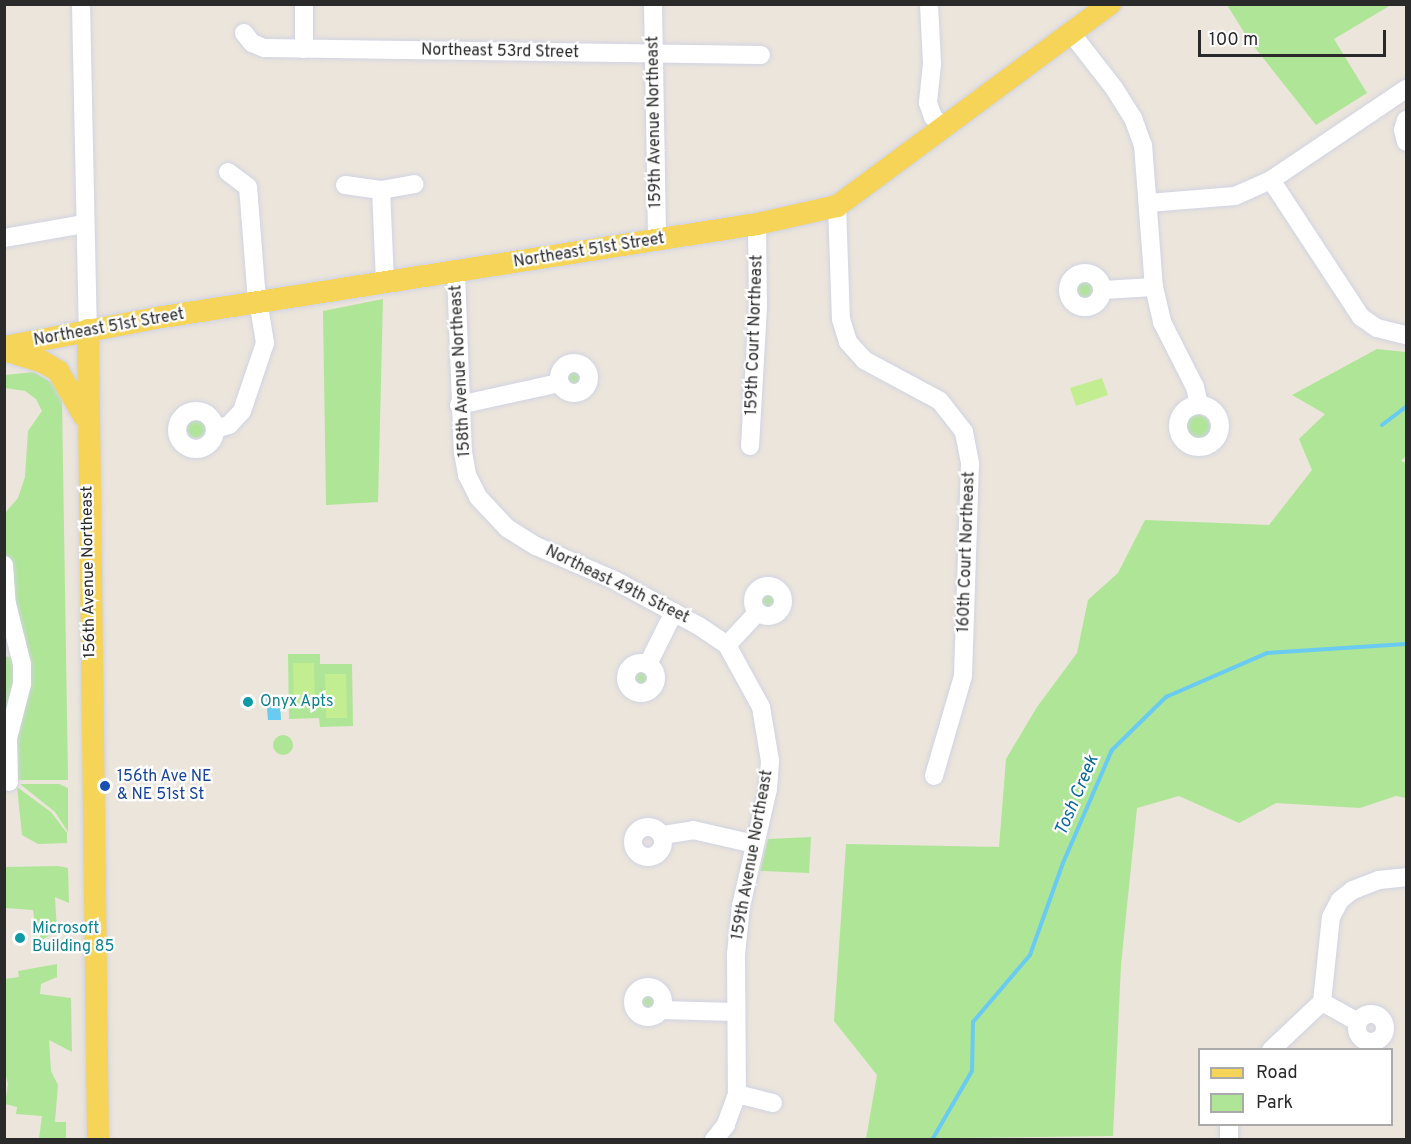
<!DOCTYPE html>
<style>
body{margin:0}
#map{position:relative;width:1411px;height:1144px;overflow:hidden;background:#ece5db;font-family:Overpass,sans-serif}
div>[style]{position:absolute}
.green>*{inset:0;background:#afe596}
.round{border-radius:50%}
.pitch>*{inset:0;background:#c3ed91}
.water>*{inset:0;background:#6acbf2}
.stream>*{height:4px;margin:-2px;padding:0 2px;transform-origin:2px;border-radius:2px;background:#6acbf2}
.roads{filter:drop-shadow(0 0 2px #d0d3e3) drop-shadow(0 0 2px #d0d3e3)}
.minor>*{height:18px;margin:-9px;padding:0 9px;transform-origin:9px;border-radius:9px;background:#fff}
.minor>.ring{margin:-9px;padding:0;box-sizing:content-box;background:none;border:18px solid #fff;border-radius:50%}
.major>*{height:22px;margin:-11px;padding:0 11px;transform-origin:11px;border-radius:11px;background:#f5d458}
.dots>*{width:16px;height:16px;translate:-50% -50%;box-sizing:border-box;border:3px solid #fff;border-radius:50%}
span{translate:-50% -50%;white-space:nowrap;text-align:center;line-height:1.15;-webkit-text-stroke:4.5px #fff;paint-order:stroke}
.street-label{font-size:16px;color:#2a2a2a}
.culture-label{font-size:16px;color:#0d838f}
.left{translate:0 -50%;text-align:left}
.transit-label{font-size:16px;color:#164399}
.water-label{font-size:18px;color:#09679e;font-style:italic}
.frame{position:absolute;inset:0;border:6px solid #2a2a2a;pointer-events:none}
.legend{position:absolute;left:1198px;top:1048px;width:195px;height:78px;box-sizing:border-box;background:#fff;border:2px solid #aaa;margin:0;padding:8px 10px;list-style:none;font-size:18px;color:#2a2a2a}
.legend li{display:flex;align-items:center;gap:12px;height:30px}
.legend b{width:30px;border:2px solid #aaa}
.scale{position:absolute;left:1198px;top:30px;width:188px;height:27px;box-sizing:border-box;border:3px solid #2a2a2a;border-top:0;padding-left:8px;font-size:18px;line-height:21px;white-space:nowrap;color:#2a2a2a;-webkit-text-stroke:4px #fff;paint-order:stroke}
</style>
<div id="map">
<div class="green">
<div style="clip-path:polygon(1227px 5px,1391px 5px,1334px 39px,1367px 93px,1316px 125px,1249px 40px)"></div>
<div class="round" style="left:1074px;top:279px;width:22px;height:22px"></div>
<div style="clip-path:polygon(383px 299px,378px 502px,326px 505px,323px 311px)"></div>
<div style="clip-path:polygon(1377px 349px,1406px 352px,1406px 456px,1401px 461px,1406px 463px,1406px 798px,1396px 796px,1360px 808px,1276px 803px,1239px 823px,1179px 796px,1137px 808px,1121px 965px,1113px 1136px,866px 1139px,877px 1075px,834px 1021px,846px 844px,999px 847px,1006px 759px,1037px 707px,1077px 653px,1088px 600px,1118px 573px,1145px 520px,1269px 525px,1312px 470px,1299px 439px,1325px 414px,1292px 395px)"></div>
<div class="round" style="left:565px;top:368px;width:18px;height:18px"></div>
<div style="clip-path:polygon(34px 372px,54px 384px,62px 401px,68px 780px,16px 780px,14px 740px,28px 658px,5px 558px,4px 514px,18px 498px,25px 477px,28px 431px,42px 411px,36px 399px,25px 391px,5px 388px,5px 375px)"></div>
<div class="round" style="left:1186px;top:415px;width:24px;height:24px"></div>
<div class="round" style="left:187px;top:420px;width:18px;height:18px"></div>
<div class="round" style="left:759px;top:592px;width:18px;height:18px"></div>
<div style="clip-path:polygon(288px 654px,320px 654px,320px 664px,352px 664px,353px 726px,320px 727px,319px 718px,289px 719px)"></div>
<div style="clip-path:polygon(5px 656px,13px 658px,14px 682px,5px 715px)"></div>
<div class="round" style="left:632px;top:669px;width:18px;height:18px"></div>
<div class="round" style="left:273px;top:735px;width:20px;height:20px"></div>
<div style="clip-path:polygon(20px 784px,59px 784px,68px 788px,68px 832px,55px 812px)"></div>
<div style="clip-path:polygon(17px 787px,51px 812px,67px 833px,67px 843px,38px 844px,22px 835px)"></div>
<div style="clip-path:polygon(811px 837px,809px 873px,760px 871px,768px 839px)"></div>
<div style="clip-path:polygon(58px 866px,68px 868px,69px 903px,55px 897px,57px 931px,37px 943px,33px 910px,5px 908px,5px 867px)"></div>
<div style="clip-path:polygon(57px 964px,57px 977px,41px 984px,40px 994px,71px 998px,72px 1052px,49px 1040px,51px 1071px,58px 1085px,55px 1122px,66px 1122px,66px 1139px,39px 1139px,42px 1116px,16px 1114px,17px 1107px,5px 1104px,8px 1084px,4px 1069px,5px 979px,19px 977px,18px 971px)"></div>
<div class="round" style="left:637px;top:991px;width:20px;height:20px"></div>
</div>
<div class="pitch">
<div style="clip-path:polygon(1102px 378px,1108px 395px,1076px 406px,1070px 388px)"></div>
<div style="clip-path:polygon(293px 663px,314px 663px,315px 707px,294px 707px)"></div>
<div style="clip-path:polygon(325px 674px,346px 674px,347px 718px,326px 718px)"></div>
</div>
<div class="water">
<div style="clip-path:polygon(280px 697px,281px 720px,268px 720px,266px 697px)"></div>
</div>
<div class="stream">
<div style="left:1382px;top:425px;width:30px;rotate:-37deg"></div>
<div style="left:932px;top:1140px;width:80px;rotate:-59.9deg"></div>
<div style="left:972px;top:1071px;width:49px;rotate:-88.8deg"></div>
<div style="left:973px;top:1022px;width:88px;rotate:-49.6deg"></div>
<div style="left:1030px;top:955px;width:98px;rotate:-70.3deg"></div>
<div style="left:1063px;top:863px;width:123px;rotate:-66.6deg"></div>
<div style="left:1112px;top:750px;width:76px;rotate:-44.5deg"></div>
<div style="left:1166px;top:697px;width:110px;rotate:-23.5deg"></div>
<div style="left:1267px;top:653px;width:139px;rotate:-3.7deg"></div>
</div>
<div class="roads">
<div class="minor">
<div style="left:81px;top:4px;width:326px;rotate:88.8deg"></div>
<div style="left:653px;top:4px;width:236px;rotate:89deg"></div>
<div style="left:929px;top:4px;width:60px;rotate:87.1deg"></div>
<div style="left:932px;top:64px;width:39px;rotate:96deg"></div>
<div style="left:928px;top:103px;width:15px;rotate:70deg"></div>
<div style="left:933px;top:117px;width:16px;rotate:47deg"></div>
<div style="left:244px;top:33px;width:13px;rotate:51deg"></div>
<div style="left:252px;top:43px;width:13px;rotate:23deg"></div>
<div style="left:264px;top:48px;width:497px;rotate:0.8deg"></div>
<div style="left:1072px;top:34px;width:68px;rotate:52.1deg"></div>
<div style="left:1114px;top:88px;width:36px;rotate:58deg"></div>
<div style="left:1133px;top:118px;width:29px;rotate:70deg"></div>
<div style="left:1143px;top:145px;width:142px;rotate:85.6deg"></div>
<div style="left:1154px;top:287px;width:36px;rotate:77deg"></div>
<div style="left:1162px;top:322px;width:73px;rotate:63.1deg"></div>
<div style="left:1195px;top:387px;width:18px;rotate:77deg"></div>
<div style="left:304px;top:49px;width:45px;rotate:-90deg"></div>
<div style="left:1406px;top:120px;width:10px;rotate:107deg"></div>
<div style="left:1403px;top:130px;width:12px;rotate:76deg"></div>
<div style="left:1271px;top:180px;width:164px;rotate:56.7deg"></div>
<div style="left:1361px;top:317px;width:19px;rotate:35deg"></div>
<div style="left:1377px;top:328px;width:30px;rotate:14deg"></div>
<div style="left:345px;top:185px;width:36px;rotate:8deg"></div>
<div style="left:381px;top:190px;width:34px;rotate:-10deg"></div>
<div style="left:381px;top:190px;width:93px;rotate:87.5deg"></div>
<div style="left:1148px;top:203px;width:87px;rotate:-4.6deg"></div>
<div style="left:1235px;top:196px;width:39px;rotate:-24deg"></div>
<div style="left:1271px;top:180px;width:163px;rotate:-34deg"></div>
<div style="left:837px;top:206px;width:113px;rotate:88deg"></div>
<div style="left:841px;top:319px;width:24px;rotate:73deg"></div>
<div style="left:848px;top:342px;width:24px;rotate:48deg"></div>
<div style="left:864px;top:360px;width:86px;rotate:28.3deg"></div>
<div style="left:940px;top:401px;width:39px;rotate:52deg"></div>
<div style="left:964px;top:432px;width:33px;rotate:79deg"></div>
<div style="left:970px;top:464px;width:212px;rotate:91.9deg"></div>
<div style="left:963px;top:676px;width:104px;rotate:106.2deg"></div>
<div style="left:4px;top:238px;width:80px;rotate:-10deg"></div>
<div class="ring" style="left:1068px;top:273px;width:16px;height:16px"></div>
<div style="left:456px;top:273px;width:179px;rotate:87.8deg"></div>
<div style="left:463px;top:452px;width:23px;rotate:80deg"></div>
<div style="left:467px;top:475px;width:25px;rotate:63deg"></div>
<div style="left:478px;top:497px;width:42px;rotate:46.9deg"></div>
<div style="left:507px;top:528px;width:34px;rotate:32deg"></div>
<div style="left:536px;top:546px;width:87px;rotate:23.6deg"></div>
<div style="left:616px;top:581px;width:94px;rotate:28.5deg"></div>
<div style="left:699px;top:626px;width:34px;rotate:34deg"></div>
<div style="left:727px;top:645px;width:71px;rotate:61.3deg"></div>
<div style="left:761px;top:707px;width:55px;rotate:80.5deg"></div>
<div style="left:770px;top:761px;width:28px;rotate:94deg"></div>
<div style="left:768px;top:789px;width:120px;rotate:103deg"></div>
<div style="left:741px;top:906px;width:48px;rotate:95.9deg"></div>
<div style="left:736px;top:954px;width:140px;rotate:89.6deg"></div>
<div style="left:737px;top:1094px;width:33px;rotate:110deg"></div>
<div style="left:726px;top:1125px;width:19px;rotate:129deg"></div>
<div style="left:1103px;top:290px;width:51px;rotate:-3.4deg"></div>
<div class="ring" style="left:559px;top:363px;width:12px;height:12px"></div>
<div style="left:459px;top:405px;width:102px;rotate:-12.4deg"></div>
<div class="ring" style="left:1178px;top:405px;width:24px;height:24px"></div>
<div class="ring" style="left:177px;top:411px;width:20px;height:20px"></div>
<div style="left:215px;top:429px;width:15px;rotate:-16deg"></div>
<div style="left:229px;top:425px;width:19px;rotate:-47deg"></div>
<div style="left:242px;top:411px;width:72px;rotate:-71.3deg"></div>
<div style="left:265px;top:343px;width:56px;rotate:-99.3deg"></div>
<div style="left:256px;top:288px;width:101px;rotate:-94.5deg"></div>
<div style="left:248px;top:187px;width:25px;rotate:-143deg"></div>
<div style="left:750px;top:446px;width:139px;rotate:-86.7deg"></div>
<div style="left:758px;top:307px;width:83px;rotate:-90.7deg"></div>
<div style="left:4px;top:565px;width:39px;rotate:86deg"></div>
<div style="left:7px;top:604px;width:62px;rotate:76deg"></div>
<div style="left:22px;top:664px;width:20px;rotate:90deg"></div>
<div style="left:22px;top:684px;width:56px;rotate:104.5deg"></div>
<div style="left:8px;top:738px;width:44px;rotate:88.7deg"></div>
<div class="ring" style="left:753px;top:586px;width:12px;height:12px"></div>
<div style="left:727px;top:645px;width:44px;rotate:-46.8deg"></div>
<div class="ring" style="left:626px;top:663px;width:12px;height:12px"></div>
<div style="left:648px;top:664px;width:58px;rotate:-63.4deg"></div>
<div class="ring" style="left:633px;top:827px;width:12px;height:12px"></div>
<div style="left:663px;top:835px;width:30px;rotate:-9deg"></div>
<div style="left:693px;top:830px;width:63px;rotate:12.9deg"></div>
<div class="ring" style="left:633px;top:987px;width:12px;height:12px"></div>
<div style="left:1322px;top:1002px;width:41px;rotate:29.1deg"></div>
<div style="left:661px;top:1010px;width:75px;rotate:1.5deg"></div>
<div class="ring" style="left:1357px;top:1014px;width:10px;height:10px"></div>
<div style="left:1271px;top:1050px;width:70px;rotate:-43.3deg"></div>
<div style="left:1322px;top:1002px;width:85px;rotate:-84deg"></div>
<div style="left:1331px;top:917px;width:19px;rotate:-62deg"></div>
<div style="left:1340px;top:900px;width:16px;rotate:-38deg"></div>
<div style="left:1353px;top:890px;width:28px;rotate:-21deg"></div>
<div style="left:1379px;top:880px;width:27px;rotate:-6deg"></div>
<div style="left:737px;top:1094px;width:37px;rotate:14deg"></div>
<div style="left:1229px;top:1124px;width:16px;rotate:90deg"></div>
</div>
<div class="major">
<div style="left:88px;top:330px;width:810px;rotate:89.29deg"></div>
<div style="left:4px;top:347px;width:155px;rotate:-10.8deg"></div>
<div style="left:156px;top:318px;width:608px;rotate:-8.89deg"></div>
<div style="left:757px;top:224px;width:82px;rotate:-12.7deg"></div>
<div style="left:837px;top:206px;width:340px;rotate:-36.5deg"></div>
<div style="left:4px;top:350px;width:39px;rotate:17deg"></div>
<div style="left:41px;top:361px;width:20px;rotate:30deg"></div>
<div style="left:58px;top:371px;width:52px;rotate:60deg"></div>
</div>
</div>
<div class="dots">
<div style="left:248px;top:702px;background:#0f9aa8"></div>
<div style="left:105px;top:786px;background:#1a4fb4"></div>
<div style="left:20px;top:938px;background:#0f9aa8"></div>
</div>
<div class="street-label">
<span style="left:500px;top:52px;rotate:1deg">Northeast 53rd Street</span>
<span style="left:655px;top:122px;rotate:-91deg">159th Avenue Northeast</span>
<span style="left:589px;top:251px;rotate:-9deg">Northeast 51st Street</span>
<span style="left:109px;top:328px;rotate:-10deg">Northeast 51st Street</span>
<span style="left:755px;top:335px;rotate:-88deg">159th Court Northeast</span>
<span style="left:461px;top:371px;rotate:-93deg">158th Avenue Northeast</span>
<span style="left:967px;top:552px;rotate:-88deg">160th Court Northeast</span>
<span style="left:89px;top:572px;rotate:-91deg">156th Avenue Northeast</span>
<span style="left:617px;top:585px;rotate:26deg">Northeast 49th Street</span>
<span style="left:753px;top:855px;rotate:-80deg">159th Avenue Northeast</span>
</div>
<div class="culture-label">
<span class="left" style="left:260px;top:702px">Onyx Apts</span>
<span class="left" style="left:32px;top:938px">Microsoft<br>Building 85</span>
</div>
<div class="transit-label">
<span class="left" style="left:117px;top:786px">156th Ave NE<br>&amp; NE 51st St</span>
</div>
<div class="water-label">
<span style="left:1078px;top:796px;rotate:-67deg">Tosh Creek</span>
</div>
<div class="frame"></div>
<ul class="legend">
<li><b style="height:8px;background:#f5d458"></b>Road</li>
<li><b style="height:16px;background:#afe596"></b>Park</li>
</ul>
<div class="scale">100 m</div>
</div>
